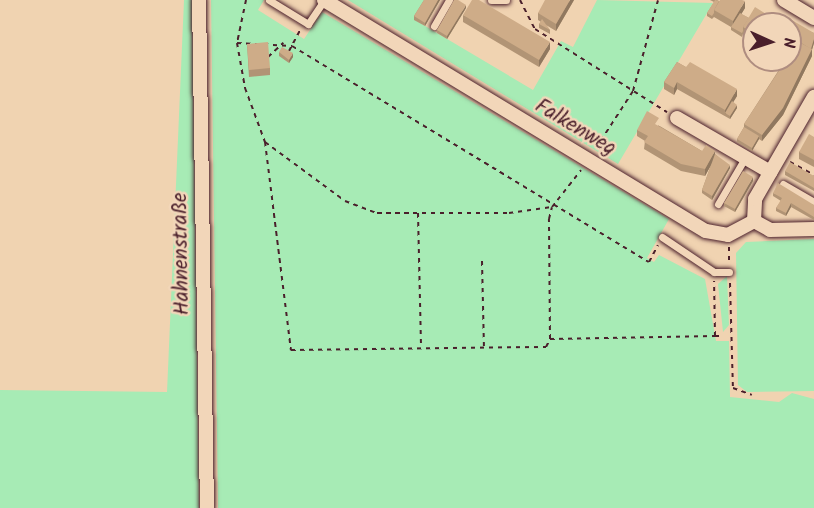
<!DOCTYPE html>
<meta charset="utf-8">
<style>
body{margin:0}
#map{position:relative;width:814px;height:508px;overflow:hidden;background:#f0d3b1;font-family:Kalam,sans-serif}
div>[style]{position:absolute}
.green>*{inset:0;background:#a7ebb5}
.path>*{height:2px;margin-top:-1px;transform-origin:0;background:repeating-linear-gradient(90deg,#4a1f2b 0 4.5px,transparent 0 9px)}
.roads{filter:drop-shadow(0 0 2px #4a1f2b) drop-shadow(0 0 2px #4a1f2b)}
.service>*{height:7px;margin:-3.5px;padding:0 3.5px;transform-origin:3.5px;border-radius:3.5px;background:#f2d6b9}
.minor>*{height:14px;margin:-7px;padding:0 7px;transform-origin:7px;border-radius:7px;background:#f2d6b9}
.wall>*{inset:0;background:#b19475}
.shaded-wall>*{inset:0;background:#90785f}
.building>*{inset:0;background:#ceac88}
span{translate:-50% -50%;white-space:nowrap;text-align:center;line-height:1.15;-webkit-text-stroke:5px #f2d6b9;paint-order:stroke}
.street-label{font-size:21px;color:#4a1f2b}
.north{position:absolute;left:742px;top:12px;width:60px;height:60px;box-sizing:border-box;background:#f2d6b9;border:2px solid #af8d80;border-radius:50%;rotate:93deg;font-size:16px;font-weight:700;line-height:24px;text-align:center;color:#4a1f2b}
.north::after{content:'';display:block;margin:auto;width:21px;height:27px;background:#4a1f2b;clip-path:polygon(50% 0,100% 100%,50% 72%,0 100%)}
</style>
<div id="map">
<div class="green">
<div style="clip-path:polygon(184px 0,192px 0,199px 508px,0 508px,0 390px,167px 392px)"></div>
<div style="clip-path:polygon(211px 0,264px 0,258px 10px,304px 39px,322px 12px,669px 219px,647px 258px,654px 262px,659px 255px,705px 279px,716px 341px,729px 341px,730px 397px,779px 402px,792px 393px,814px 399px,814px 508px,218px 508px)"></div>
<div style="clip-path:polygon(348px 0,426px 0,415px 20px,533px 90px,561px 41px,573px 47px,597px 0,713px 3px,618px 164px)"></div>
<div style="clip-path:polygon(814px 239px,814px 391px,747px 392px,738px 385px,736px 253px,746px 242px)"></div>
<div style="clip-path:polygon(727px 276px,729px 325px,723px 332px,718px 284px)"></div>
</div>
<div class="path">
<div style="left:246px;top:0;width:44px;rotate:101.8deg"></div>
<div style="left:237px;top:43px;width:46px;rotate:79.9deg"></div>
<div style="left:245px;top:88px;width:58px;rotate:69.7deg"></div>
<div style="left:265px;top:142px;width:210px;rotate:82.9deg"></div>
<div style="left:291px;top:350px;width:255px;rotate:-0.7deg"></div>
<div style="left:546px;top:347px;width:9px;rotate:-63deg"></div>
<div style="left:550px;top:339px;width:165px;rotate:-1deg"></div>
<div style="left:715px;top:336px;width:55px;rotate:-91deg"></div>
<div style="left:520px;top:0;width:33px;rotate:63deg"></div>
<div style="left:535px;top:29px;width:156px;rotate:32.2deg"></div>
<div style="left:237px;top:43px;width:55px;rotate:3.1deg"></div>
<div style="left:292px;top:46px;width:417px;rotate:31.2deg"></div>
<div style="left:649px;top:262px;width:19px;rotate:-62deg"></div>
<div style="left:289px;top:51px;width:24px;rotate:-62deg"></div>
<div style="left:268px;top:57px;width:21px;rotate:-43deg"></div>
<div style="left:265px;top:142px;width:99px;rotate:36.4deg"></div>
<div style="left:345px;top:201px;width:34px;rotate:21deg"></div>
<div style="left:377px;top:213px;width:132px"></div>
<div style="left:509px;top:213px;width:43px;rotate:-7.9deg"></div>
<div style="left:596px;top:148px;width:68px;rotate:-57deg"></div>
<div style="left:633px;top:91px;width:94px;rotate:-74.6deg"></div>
<div style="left:790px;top:162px;width:27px;rotate:28deg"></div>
<div style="left:418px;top:213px;width:135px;rotate:88.7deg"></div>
<div style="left:729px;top:247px;width:15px;rotate:90deg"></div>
<div style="left:482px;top:261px;width:87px;rotate:88.7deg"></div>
<div style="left:730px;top:283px;width:105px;rotate:88.4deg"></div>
<div style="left:733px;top:388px;width:20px;rotate:20deg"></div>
<div style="left:715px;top:336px;width:9px"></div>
<div style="left:550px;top:339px;width:120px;rotate:-90.5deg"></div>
<div style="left:549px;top:219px;width:12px;rotate:-76deg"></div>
<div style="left:552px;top:207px;width:47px;rotate:-51.9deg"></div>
</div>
<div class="roads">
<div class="service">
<div style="left:269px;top:0;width:46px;rotate:31.6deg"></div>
<div style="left:308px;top:24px;width:29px;rotate:-56deg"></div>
<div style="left:491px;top:0;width:15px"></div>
<div style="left:434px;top:26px;width:30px;rotate:-60deg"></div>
<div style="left:783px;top:184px;width:36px;rotate:30deg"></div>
<div style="left:718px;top:204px;width:53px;rotate:-59.6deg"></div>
<div style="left:662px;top:237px;width:63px;rotate:33.9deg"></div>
<div style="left:714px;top:272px;width:15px"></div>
</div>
<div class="minor">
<div style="left:199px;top:0;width:508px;rotate:89.1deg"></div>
<div style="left:324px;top:0;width:446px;rotate:31.2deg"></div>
<div style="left:706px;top:231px;width:22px;rotate:10deg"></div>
<div style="left:728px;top:235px;width:30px;rotate:-28deg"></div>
<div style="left:784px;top:0;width:35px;rotate:31deg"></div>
<div style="left:677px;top:118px;width:108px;rotate:30.1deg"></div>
<div style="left:754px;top:221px;width:22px;rotate:-87deg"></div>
<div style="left:755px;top:199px;width:118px;rotate:-60deg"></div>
<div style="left:754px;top:221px;width:18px;rotate:29deg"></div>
<div style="left:770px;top:230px;width:44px;rotate:-1.3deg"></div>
</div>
</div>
<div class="wall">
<div style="clip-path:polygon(424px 0,440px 0,425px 26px,414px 20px,414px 16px)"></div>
<div style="clip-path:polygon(574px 0,556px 31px,546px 25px,550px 30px,550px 34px,539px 28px,539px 24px,541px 22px,538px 20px,538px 13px)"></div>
<div style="clip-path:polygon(710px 0,717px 0,719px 1px,745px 8px,741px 14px,749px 18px,774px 24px,754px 24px,754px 40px,743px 34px,742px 37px,731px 30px,731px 27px,714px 17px,712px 19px,707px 16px,707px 13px,714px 2px)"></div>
<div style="clip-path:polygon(466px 8px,447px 39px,437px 33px,437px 30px)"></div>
<div style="clip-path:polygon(463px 15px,550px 49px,539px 67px,463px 22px)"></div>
<div style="clip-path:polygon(790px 24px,814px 33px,814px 43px,812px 49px,812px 56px,783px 115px,762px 141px,759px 139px,752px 151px,737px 142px,737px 139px,744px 127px,744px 124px,784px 62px,783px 60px,790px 60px,793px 39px,790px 37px)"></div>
<div style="clip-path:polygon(247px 44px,270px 68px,270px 75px,249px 77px)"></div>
<div style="clip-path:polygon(279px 52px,293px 57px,289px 63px,279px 56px)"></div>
<div style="clip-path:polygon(677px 62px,737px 96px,733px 102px,737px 108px,730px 119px,677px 89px,674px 95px,664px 89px,664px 82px)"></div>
<div style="clip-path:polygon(658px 125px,702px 151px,715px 154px,730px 168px,712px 200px,702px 193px,702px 190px,711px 165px,705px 176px,681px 171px,644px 149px,645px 141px,637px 136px,637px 130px,659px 125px)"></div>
<div style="clip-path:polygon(814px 137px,814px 167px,799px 159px,799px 152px)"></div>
<div style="clip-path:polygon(785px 171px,814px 176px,814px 191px,785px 175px)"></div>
<div style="clip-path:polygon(753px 181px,735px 212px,724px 206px,724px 203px)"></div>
<div style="clip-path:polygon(773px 193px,814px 205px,814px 220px,791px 207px,786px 216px,776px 211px,776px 208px,781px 201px,773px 196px)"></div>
</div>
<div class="shaded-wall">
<div style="clip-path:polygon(438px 0,440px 0,425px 26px,425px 23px)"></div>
<div style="clip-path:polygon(570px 0,574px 0,556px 31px,556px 24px)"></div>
<div style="clip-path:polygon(745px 1px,745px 8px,733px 28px,733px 21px)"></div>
<div style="clip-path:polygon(466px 5px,466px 8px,447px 39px,447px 36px)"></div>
<div style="clip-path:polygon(814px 39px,814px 43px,812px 50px,812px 56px,783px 115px,762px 141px,762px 135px)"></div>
<div style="clip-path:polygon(550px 42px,550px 49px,539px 67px,539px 60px)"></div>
<div style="clip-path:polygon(293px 53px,293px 57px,289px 63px,289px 60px)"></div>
<div style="clip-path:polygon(677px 82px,677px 89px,674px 95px,674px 88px)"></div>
<div style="clip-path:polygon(737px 89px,737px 96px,726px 114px,725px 113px,725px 110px)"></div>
<div style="clip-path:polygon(737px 105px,737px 108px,730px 119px,730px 116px)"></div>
<div style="clip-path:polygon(759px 136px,759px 139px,752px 151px,752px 148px)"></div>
<div style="clip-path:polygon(715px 151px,715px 158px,705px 176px,705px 169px)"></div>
<div style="clip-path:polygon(730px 165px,730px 168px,712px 200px,712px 196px)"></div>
<div style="clip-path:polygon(753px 177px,753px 181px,735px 212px,735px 209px)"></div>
<div style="clip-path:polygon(791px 203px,791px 207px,786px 216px,786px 213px)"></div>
</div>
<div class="building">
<div style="clip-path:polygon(424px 0,438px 0,425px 23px,414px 16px)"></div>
<div style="clip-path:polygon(454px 0,458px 0,466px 5px,447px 36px,437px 30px)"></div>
<div style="clip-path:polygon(472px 0,479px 0,550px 42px,539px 60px,463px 15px)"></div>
<div style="clip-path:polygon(545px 0,570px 0,556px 24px,538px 13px)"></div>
<div style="clip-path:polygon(715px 0,719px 1px,714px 10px,714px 13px,712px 16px,707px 13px)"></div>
<div style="clip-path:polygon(720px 0,742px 0,745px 1px,733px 21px,714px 10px)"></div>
<div style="clip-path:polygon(755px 7px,774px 19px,771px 24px,754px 24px,754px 34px,743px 27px)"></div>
<div style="clip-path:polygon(740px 13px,749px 18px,743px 27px,743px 31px,742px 33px,731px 27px)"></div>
<div style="clip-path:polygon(785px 16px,814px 33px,814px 39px,811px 49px,795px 39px,796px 37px,790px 33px,790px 24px,780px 24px)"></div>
<div style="clip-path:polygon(542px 19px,550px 30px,539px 24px)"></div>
<div style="clip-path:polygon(793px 39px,812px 49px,783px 108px,762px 135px,744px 124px,786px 60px,790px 60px,790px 43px)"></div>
<div style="clip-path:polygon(268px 42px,270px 68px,249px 70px,247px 44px)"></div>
<div style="clip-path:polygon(282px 47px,293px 53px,289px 60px,279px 52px)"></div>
<div style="clip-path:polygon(677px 62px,686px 67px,690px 62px,737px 89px,725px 110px,677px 82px,674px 88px,664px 82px)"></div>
<div style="clip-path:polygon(732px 101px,737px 105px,730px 116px,725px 113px)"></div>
<div style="clip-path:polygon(647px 111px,659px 118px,655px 124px,683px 140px,702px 151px,706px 145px,715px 151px,705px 169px,681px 164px,644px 142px,648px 136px,637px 130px)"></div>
<div style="clip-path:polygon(744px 127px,759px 136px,752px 148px,737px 139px)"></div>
<div style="clip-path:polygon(809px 134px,814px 137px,814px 160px,799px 152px)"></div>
<div style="clip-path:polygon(715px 154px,730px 165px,712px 196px,702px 190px)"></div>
<div style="clip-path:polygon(790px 162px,814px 176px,814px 188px,785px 171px)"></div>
<div style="clip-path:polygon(743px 171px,753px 177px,735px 209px,724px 203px)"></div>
<div style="clip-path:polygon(778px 183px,814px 205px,814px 217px,791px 203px,786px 213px,776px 208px,782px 198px,773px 193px)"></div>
</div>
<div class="street-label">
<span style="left:575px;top:128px;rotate:31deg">Falkenweg</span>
<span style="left:182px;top:254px;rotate:-91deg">Hahnenstraße</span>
</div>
<div class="north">N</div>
</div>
